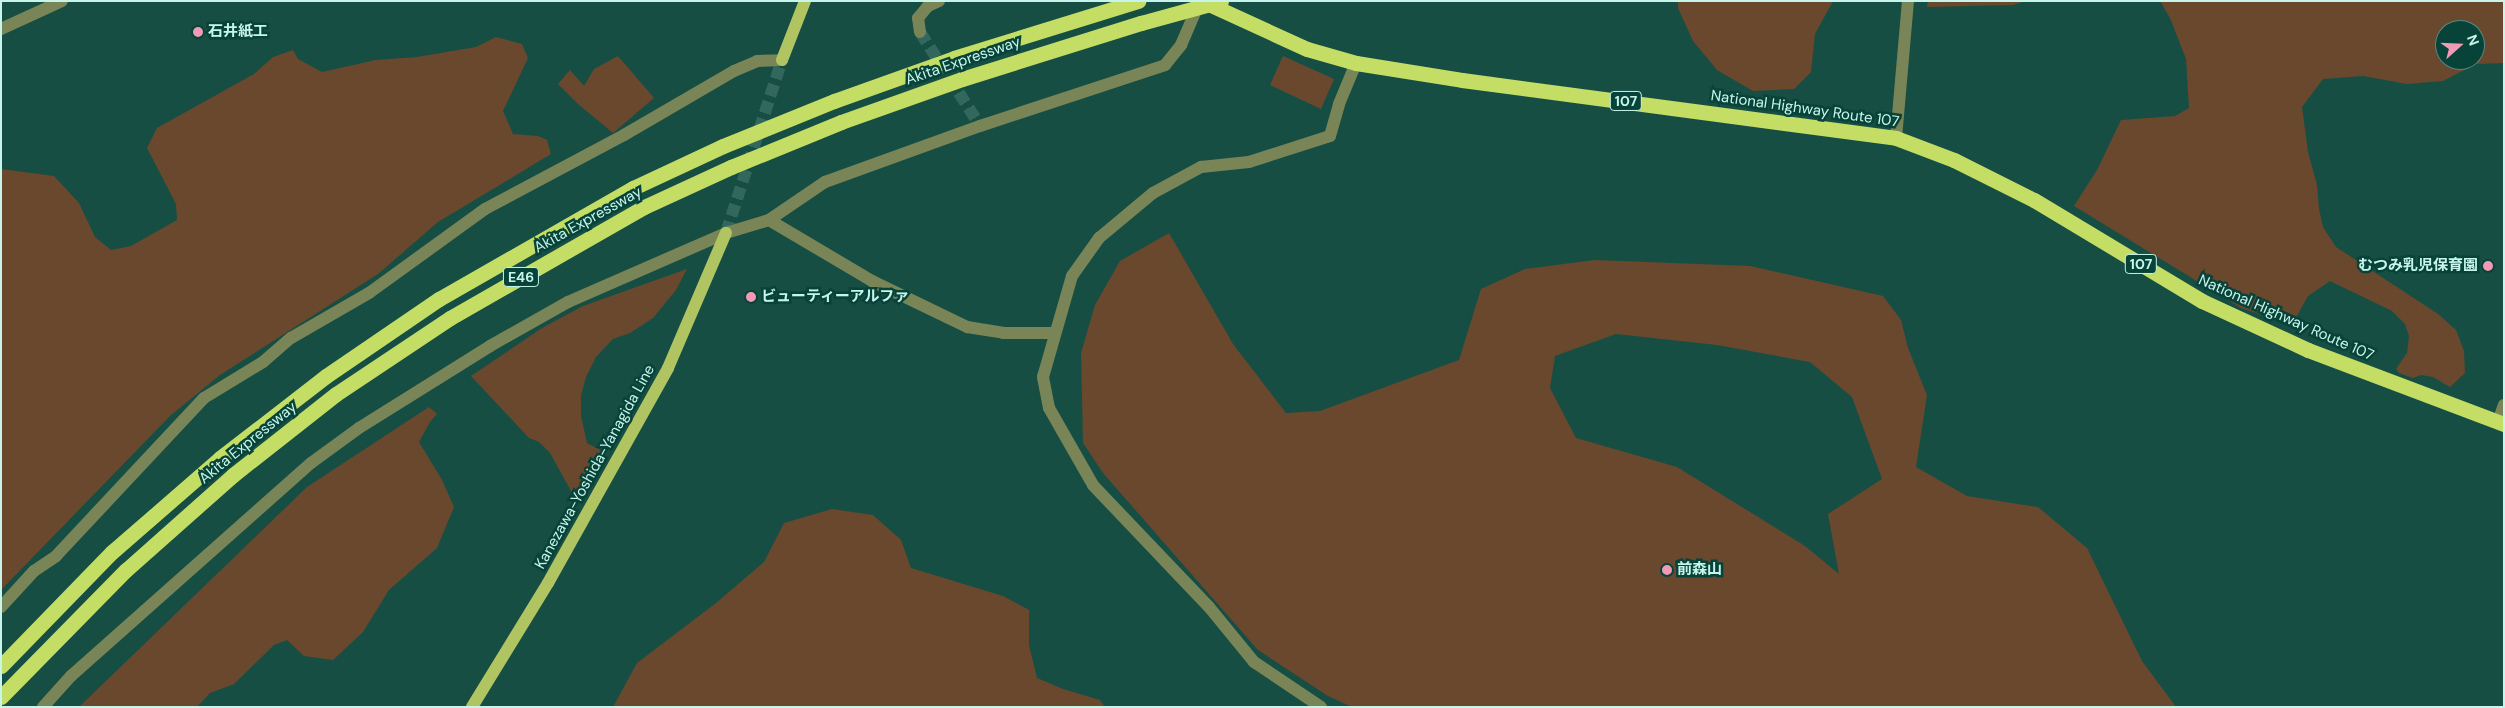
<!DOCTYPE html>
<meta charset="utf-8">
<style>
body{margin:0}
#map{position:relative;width:2505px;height:708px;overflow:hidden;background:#174e44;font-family:"DM Sans","Noto Sans JP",sans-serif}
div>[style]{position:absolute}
.green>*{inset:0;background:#69482d}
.minor-tunnel>*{height:12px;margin-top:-6px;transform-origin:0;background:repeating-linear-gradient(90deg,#31675d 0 12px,transparent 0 18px)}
.major-tunnel>*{height:12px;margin-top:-6px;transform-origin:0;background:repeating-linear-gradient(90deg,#31675d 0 12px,transparent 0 18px)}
.minor>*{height:12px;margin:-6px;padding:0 6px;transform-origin:6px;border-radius:6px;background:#7a8557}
.major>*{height:12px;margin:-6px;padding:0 6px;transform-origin:6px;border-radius:6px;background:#b0c562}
.highway>*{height:15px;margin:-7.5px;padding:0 7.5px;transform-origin:7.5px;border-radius:7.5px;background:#c4dd64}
.highway-bridge>*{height:15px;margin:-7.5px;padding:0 7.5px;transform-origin:7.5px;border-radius:7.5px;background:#c4dd64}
.dots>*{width:14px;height:14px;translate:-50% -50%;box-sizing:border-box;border:2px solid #08433a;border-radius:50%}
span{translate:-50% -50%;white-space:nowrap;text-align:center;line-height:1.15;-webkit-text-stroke:5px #08433a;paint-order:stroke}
.shield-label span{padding:1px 4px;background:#08433a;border:1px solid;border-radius:4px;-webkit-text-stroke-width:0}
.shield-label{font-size:14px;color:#c7f5eb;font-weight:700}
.poi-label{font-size:15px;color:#c7f5eb;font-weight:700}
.left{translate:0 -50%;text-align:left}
.right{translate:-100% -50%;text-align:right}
.street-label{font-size:15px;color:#c7f5eb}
.frame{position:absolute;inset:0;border:2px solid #c7f5eb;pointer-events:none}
.north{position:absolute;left:2435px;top:20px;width:50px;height:50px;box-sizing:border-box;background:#08433a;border:1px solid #548a81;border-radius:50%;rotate:70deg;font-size:14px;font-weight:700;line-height:20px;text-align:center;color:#c7f5eb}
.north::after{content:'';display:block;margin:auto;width:18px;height:22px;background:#f09ab5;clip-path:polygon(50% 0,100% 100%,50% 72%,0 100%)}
</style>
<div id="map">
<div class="green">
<div style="clip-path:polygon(1678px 1px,1833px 1px,1815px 34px,1811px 72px,1794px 89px,1753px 91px,1717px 70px,1693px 41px,1678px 8px)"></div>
<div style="clip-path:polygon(1928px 1px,2026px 1px,2013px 5px,1927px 7px)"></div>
<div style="clip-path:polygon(evenodd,2160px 1px,2504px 1px,2504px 63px,2476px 64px,2443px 81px,2407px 84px,2363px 76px,2323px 79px,2302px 107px,2308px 152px,2317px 185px,2319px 209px,2323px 227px,2336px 247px,2438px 314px,2456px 330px,2464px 351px,2465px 373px,2450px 387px,2433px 377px,2421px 375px,2413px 378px,2399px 373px,2396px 369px,2407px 353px,2409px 336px,2405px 324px,2392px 311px,2330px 281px,2308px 296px,2292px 325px,2241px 308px,2074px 206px,2097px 170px,2121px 120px,2175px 116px,2189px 108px,2186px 59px,2170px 18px,2160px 1px,2445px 30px,2475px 30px,2475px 60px,2445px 60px,2445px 30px)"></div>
<div style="clip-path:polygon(496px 37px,522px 44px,528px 58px,503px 111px,513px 134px,538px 136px,547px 140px,551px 154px,438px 222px,378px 274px,220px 375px,170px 416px,1px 590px,1px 169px,54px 176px,79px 203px,95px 237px,111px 250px,131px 246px,177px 220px,176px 204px,147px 148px,157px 128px,254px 74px,273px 57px,293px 50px,298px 59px,322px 72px,376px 60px,417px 57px,476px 47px)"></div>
<div style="clip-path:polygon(618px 56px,654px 98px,613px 133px,578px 104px,558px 84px,570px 70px,584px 86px,594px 69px)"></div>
<div style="clip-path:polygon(1283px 56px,1334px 79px,1321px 109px,1270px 85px)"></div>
<div style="clip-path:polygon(evenodd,1169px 233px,1233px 344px,1286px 413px,1320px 411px,1459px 360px,1481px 289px,1525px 269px,1595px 260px,1750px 266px,1883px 296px,1901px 320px,1908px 348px,1927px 395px,1916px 467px,1967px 496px,2038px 507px,2087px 548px,2142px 661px,2176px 707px,1352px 707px,1328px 696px,1258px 650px,1103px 473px,1083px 443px,1081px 353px,1095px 305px,1120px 261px,1169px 233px,1616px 334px,1717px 345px,1810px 362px,1852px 397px,1882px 479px,1828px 514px,1839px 574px,1805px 546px,1677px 467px,1576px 438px,1550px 388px,1555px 356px,1616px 334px)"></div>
<div style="clip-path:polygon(687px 269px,676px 290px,653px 318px,630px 333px,613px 339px,596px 357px,586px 377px,581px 395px,581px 416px,587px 443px,602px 451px,576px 500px,550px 453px,539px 442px,529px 438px,471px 376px,542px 328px,583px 306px)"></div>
<div style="clip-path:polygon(429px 407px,437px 414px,430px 422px,419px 442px,442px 480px,454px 507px,437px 548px,389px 590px,363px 632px,333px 660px,304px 656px,287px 640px,274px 645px,234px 684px,210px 693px,197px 707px,79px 707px,307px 487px)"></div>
<div style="clip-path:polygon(832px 509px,873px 515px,901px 540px,911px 568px,1003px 596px,1029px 610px,1029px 645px,1037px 678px,1063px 689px,1100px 700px,1105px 707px,613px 707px,637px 663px,716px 603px,764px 562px,784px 523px)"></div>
</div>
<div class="minor-tunnel">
<div style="left:920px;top:32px;width:112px;rotate:57.4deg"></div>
</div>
<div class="major-tunnel">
<div style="left:726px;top:233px;width:182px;rotate:-72.1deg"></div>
</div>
<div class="minor">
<div style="left:1px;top:29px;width:67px;rotate:-24.7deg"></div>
<div style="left:920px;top:32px;width:14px;rotate:-98deg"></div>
<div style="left:918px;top:18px;width:16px;rotate:-50deg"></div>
<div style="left:928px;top:6px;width:12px;rotate:-24deg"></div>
<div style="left:1896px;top:138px;width:138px;rotate:-85deg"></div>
<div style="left:769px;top:220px;width:120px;rotate:30.6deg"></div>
<div style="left:872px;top:281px;width:106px;rotate:25.8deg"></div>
<div style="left:967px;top:327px;width:36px;rotate:9deg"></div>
<div style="left:1003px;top:333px;width:52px"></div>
<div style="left:2498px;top:422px;width:18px;rotate:-71deg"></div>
<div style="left:1px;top:607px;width:49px;rotate:-47.5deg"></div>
<div style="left:34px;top:571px;width:27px;rotate:-34deg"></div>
<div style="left:56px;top:556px;width:216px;rotate:-46.9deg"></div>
<div style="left:204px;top:398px;width:69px;rotate:-31.4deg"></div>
<div style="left:263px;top:362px;width:37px;rotate:-41deg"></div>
<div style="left:291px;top:338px;width:90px;rotate:-30deg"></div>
<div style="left:369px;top:293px;width:143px;rotate:-35.9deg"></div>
<div style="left:485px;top:209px;width:157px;rotate:-28deg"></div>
<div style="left:624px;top:135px;width:127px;rotate:-30.2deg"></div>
<div style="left:734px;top:71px;width:25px;rotate:-23deg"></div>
<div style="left:757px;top:61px;width:25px;rotate:-2deg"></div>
<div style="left:43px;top:707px;width:42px;rotate:-47.9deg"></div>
<div style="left:71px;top:676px;width:321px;rotate:-41.6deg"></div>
<div style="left:311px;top:463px;width:59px;rotate:-36.1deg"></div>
<div style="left:359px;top:428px;width:155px;rotate:-32deg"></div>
<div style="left:490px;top:346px;width:90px;rotate:-29.4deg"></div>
<div style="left:568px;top:302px;width:172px;rotate:-23.6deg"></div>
<div style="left:726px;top:233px;width:45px;rotate:-16.8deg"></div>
<div style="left:769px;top:220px;width:68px;rotate:-34.2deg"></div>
<div style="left:825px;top:182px;width:165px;rotate:-19.9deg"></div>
<div style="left:980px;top:126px;width:195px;rotate:-18.2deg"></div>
<div style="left:1165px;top:65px;width:26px;rotate:-51deg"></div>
<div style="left:1181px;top:45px;width:48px;rotate:-66.6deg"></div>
<div style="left:1321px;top:707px;width:81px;rotate:-146.1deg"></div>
<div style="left:1254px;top:662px;width:71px;rotate:-129.3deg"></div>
<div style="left:1209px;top:607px;width:168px;rotate:-133.6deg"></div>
<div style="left:1093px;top:485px;width:89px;rotate:-119.7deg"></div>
<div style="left:1049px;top:408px;width:32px;rotate:-101deg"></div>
<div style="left:1043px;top:377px;width:105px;rotate:-74deg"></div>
<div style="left:1072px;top:276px;width:47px;rotate:-54.6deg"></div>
<div style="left:1099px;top:238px;width:70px;rotate:-39.8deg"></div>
<div style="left:1153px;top:193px;width:55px;rotate:-28.4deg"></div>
<div style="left:1201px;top:167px;width:48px;rotate:-5.9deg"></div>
<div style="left:1249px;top:162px;width:85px;rotate:-17.8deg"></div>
<div style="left:1330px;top:136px;width:33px;rotate:-74deg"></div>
<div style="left:1339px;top:104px;width:44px;rotate:-67.5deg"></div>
</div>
<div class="major">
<div style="left:782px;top:60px;width:63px;rotate:-68.7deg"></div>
<div style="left:472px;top:707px;width:145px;rotate:-58.5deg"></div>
<div style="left:548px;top:583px;width:246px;rotate:-60.8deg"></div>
<div style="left:668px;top:368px;width:147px;rotate:-66.8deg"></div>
</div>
<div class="highway">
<div style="left:1202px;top:1px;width:115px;rotate:24.6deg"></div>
<div style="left:1307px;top:49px;width:51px;rotate:15.9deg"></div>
<div style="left:1356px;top:63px;width:107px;rotate:9.1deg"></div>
<div style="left:1462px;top:80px;width:438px;rotate:7.6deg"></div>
<div style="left:1896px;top:138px;width:62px;rotate:20.8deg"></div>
<div style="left:1954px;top:160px;width:89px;rotate:26.6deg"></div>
<div style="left:2034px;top:200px;width:196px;rotate:31deg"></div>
<div style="left:2202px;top:301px;width:117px;rotate:24.8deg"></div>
<div style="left:2308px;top:350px;width:210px;rotate:20.7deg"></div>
<div style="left:1px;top:666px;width:159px;rotate:-45.8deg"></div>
<div style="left:112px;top:552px;width:143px;rotate:-41deg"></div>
<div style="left:220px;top:458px;width:134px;rotate:-37.7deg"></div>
<div style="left:326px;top:376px;width:137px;rotate:-34.3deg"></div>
<div style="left:439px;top:299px;width:224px;rotate:-29.8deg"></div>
<div style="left:633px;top:188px;width:99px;rotate:-25deg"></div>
<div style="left:723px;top:146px;width:120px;rotate:-22.1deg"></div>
<div style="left:834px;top:101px;width:127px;rotate:-19.7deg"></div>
<div style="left:954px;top:58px;width:193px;rotate:-17.2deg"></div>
<div style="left:1px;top:697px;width:178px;rotate:-45.5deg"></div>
<div style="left:126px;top:570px;width:143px;rotate:-41.6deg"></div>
<div style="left:233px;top:475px;width:131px;rotate:-38.2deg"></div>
<div style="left:336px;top:394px;width:137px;rotate:-33.7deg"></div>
<div style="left:450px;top:318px;width:224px;rotate:-29.8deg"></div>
<div style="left:644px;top:207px;width:96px;rotate:-24.7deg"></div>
<div style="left:731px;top:167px;width:119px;rotate:-22.2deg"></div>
<div style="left:841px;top:122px;width:128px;rotate:-19.6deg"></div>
<div style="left:962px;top:79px;width:188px;rotate:-17.4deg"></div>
</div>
<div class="highway-bridge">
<div style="left:1141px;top:23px;width:83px;rotate:-15.4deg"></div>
</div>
<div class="dots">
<div style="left:198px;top:32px;background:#f09ab5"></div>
<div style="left:2488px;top:266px;background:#f09ab5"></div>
<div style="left:751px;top:297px;background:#f09ab5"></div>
<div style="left:1667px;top:570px;background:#f09ab5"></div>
</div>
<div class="shield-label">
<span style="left:1626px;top:101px">107</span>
<span style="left:2141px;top:264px">107</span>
<span style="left:521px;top:277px">E46</span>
</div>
<div class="poi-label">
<span class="left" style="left:208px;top:32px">石井紙工</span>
<span class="right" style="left:2478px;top:266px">むつみ乳児保育園</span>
<span class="left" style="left:761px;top:297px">ビューティーアルファ</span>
<span class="left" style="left:1677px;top:570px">前森山</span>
</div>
<div class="street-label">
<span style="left:963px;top:61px;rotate:-19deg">Akita Expressway</span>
<span style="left:1805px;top:109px;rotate:8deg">National Highway Route 107</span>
<span style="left:588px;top:220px;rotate:-29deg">Akita Expressway</span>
<span style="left:2286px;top:318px;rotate:24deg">National Highway Route 107</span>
<span style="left:248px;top:443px;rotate:-39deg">Akita Expressway</span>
<span style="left:595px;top:467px;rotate:-61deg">Kanezawa-Yoshida-Yanagida Line</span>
</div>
<div class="frame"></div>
<div class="north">N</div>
</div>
